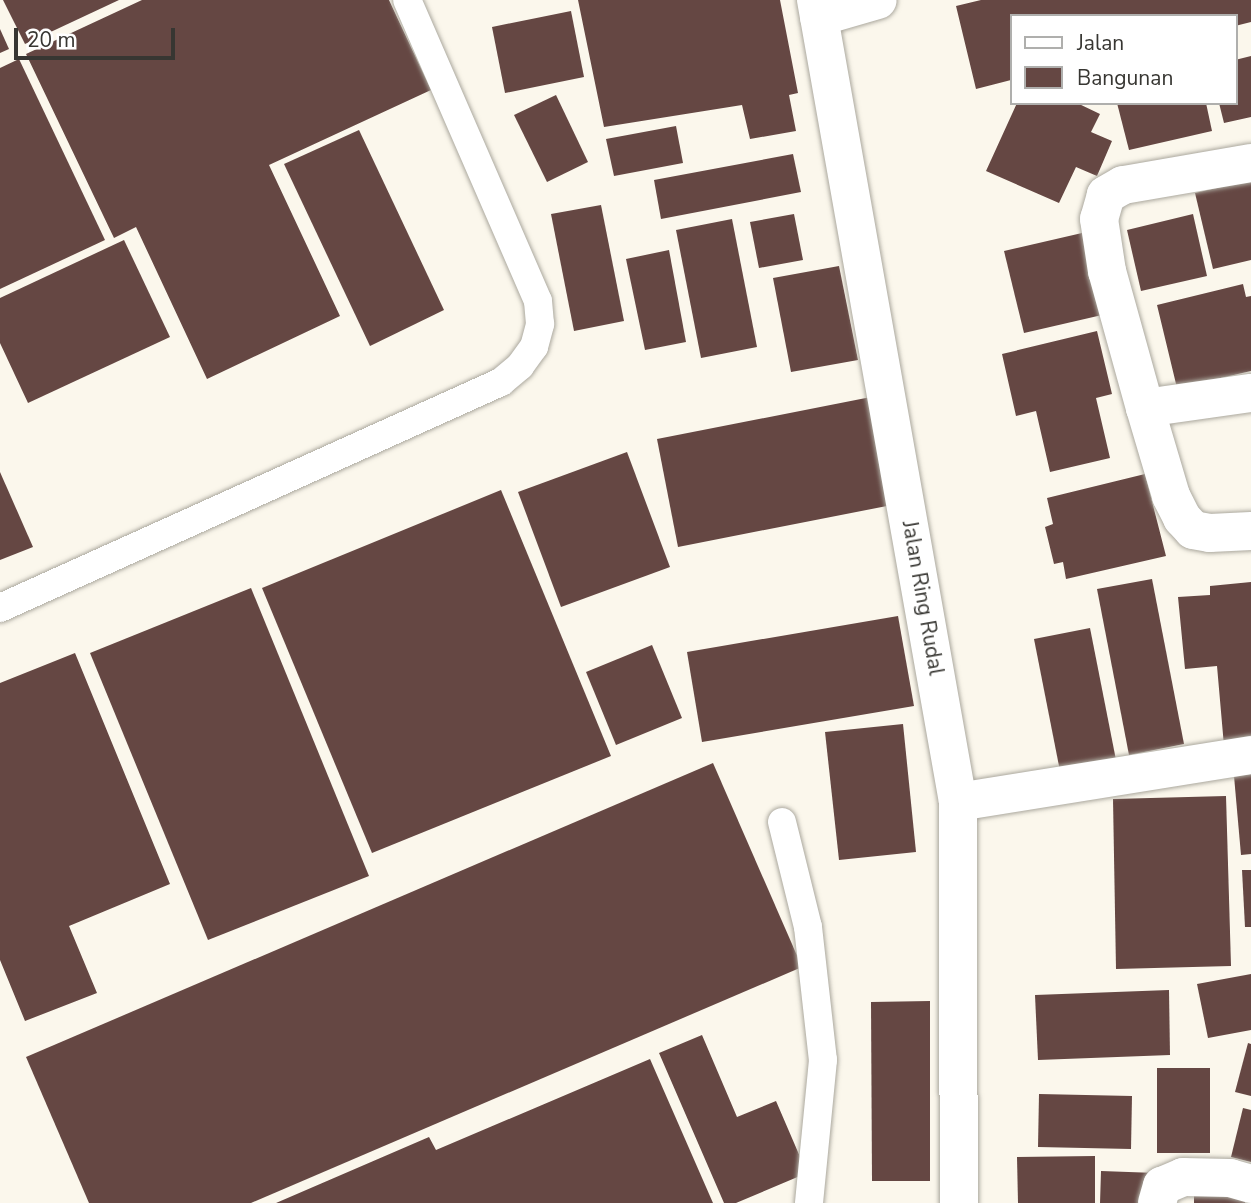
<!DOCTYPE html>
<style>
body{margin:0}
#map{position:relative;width:1251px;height:1203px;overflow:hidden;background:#fbf7ec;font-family:"Nunito Sans",sans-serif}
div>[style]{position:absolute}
.building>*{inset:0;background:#654743}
.roads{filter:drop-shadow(0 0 2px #aba89e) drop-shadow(0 0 2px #aba89e)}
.service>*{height:28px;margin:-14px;padding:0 14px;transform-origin:14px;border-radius:14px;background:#fff}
.minor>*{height:38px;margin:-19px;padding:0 19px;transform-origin:19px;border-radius:19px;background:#fff}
span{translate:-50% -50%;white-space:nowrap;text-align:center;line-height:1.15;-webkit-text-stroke:7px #fff;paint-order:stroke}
.street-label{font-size:21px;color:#373632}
.legend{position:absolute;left:1010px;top:14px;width:228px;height:91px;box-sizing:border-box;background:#fff;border:2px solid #afafad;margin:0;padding:9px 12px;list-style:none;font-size:21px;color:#373632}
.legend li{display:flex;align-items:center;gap:14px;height:35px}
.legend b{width:35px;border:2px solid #afafad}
.scale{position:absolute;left:14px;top:28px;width:161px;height:32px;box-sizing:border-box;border:4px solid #373632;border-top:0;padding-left:9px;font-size:21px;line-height:24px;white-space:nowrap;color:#373632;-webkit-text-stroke:5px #fff;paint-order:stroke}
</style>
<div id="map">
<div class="building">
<div style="clip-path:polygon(3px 0,119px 0,25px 44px)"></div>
<div style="clip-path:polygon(142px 0,389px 0,431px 90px,269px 165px,340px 316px,207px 379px,136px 227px,114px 238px,26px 54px)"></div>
<div style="clip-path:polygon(578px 0,780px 0,798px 93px,789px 95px,796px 131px,750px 139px,742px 105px,604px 127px)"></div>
<div style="clip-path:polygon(981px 0,1251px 0,1251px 22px,1235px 26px,1235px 16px,1011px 16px,1011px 80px,976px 89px,956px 6px)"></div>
<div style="clip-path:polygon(571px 11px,584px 77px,505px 93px,492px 27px)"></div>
<div style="clip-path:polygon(0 29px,9px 49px,0 53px)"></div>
<div style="clip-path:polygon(1251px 56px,1251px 117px,1224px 123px,1219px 103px,1235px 103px,1235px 60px)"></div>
<div style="clip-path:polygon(19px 59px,105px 240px,0 289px,0 68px)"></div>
<div style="clip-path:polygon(556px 95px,588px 162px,547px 182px,514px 115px)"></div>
<div style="clip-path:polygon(1017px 103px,1077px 103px,1100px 114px,1091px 132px,1112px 141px,1097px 176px,1076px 167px,1059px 203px,986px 171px)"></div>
<div style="clip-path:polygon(1117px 103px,1206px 103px,1212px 131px,1129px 150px)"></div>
<div style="clip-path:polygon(676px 126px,683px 163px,614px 176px,606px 139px)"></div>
<div style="clip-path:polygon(359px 130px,444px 310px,370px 346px,284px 164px)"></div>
<div style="clip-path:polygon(793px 154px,801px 192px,661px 219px,654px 180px)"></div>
<div style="clip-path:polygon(1251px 180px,1251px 260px,1213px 269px,1195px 193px)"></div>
<div style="clip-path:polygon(601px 205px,624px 321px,574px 331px,551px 214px)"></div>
<div style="clip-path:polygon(794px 214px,803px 260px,759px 268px,750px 222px)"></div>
<div style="clip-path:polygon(1193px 214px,1207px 276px,1141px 291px,1127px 230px)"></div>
<div style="clip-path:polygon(732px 219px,757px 347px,701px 358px,676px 230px)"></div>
<div style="clip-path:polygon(1082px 233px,1102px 315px,1024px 333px,1004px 251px)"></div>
<div style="clip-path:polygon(124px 240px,170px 337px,28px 403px,0 343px,0 298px)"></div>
<div style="clip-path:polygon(669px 250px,686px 342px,645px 350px,626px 259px)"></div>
<div style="clip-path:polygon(839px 266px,858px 360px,791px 372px,773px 278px)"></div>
<div style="clip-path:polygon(1243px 284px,1246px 297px,1251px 296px,1251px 371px,1177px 388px,1157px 305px)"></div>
<div style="clip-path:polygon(1097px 331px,1112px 394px,1096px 398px,1110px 458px,1050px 472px,1036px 411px,1016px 416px,1002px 354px)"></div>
<div style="clip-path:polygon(876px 396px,897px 504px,678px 547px,657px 439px)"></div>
<div style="clip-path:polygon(627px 452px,670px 567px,561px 607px,518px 492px)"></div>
<div style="clip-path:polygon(0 472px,33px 547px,0 560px)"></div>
<div style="clip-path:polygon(1145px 474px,1166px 556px,1066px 579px,1063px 562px,1054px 564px,1045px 527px,1053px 524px,1047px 498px)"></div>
<div style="clip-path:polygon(501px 490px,611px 756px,372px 853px,262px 588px)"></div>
<div style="clip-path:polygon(1152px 579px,1184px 744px,1129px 755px,1097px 589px)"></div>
<div style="clip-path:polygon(1251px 582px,1251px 744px,1224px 746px,1217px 666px,1185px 669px,1178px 597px,1210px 595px,1210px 586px)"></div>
<div style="clip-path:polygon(251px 588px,369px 876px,208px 940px,90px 653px)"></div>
<div style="clip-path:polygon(898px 616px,914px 706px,702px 742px,687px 652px)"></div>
<div style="clip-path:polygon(1090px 628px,1116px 760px,1060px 771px,1034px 639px)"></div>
<div style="clip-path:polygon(652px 645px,682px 718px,616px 745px,586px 672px)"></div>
<div style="clip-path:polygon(75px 653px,170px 884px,69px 926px,97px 993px,25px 1021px,0 960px,0 683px)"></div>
<div style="clip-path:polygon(903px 724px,916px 852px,839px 860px,825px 732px)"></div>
<div style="clip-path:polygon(713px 763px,802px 967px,251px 1203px,89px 1203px,26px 1057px)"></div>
<div style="clip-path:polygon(1251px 774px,1251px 854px,1241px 855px,1234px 776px)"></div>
<div style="clip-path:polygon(1226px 796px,1231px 966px,1116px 969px,1113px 799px)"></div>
<div style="clip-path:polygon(1242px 870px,1251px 870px,1251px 927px,1245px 927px)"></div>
<div style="clip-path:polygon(1251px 974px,1251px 1030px,1208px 1038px,1197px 984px)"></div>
<div style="clip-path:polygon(1169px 990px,1170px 1055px,1038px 1060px,1035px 995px)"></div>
<div style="clip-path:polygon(930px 1001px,930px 1181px,872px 1181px,871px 1002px)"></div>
<div style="clip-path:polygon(702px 1035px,737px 1117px,776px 1101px,807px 1173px,736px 1203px,724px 1203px,659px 1053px)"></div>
<div style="clip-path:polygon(1248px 1043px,1251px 1044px,1251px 1096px,1235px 1092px)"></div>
<div style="clip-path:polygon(650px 1059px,713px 1203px,276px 1203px,429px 1137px,436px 1150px)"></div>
<div style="clip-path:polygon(1157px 1068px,1210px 1068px,1210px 1153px,1157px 1153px)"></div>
<div style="clip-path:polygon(1039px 1094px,1132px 1096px,1131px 1149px,1038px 1147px)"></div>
<div style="clip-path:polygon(1243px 1108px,1251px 1110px,1251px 1162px,1231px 1157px)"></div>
<div style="clip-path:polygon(1095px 1156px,1095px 1203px,1018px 1203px,1017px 1157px)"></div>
<div style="clip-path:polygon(1101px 1171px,1156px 1173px,1155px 1203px,1100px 1203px)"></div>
<div style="clip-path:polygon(1194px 1185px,1245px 1185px,1245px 1203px,1194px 1203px)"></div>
</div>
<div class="roads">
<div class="service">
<div style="left:0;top:608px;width:550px;rotate:-24.28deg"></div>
<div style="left:501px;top:382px;width:25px;rotate:-40deg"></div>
<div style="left:520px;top:366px;width:24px;rotate:-54deg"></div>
<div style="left:534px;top:347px;width:24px;rotate:-75deg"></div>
<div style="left:540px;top:324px;width:23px;rotate:-95deg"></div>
<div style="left:538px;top:301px;width:328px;rotate:-113.5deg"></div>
<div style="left:782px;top:822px;width:108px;rotate:76.1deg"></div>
<div style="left:808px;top:927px;width:134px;rotate:83.6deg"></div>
<div style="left:823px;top:1060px;width:144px;rotate:95.6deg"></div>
</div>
<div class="minor">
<div style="left:816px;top:0;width:814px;rotate:79.96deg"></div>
<div style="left:958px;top:802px;width:401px;rotate:89.9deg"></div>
<div style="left:819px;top:17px;width:61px;rotate:-16.1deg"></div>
<div style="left:1251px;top:163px;width:130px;rotate:170.2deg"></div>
<div style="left:1123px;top:185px;width:20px;rotate:150deg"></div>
<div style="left:1106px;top:195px;width:25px;rotate:106deg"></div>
<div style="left:1099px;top:219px;width:53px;rotate:81.3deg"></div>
<div style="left:1107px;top:271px;width:142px;rotate:74.5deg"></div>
<div style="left:1145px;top:408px;width:92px;rotate:73.5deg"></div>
<div style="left:1171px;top:496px;width:25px;rotate:63deg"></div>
<div style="left:1182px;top:518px;width:16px;rotate:47deg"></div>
<div style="left:1193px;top:530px;width:17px;rotate:10deg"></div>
<div style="left:1210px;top:533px;width:41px;rotate:-2.8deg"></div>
<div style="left:1145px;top:408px;width:107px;rotate:-8.1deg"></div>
<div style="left:958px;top:802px;width:297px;rotate:-9.1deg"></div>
<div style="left:1157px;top:1203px;width:18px;rotate:-74deg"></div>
<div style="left:1162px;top:1186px;width:23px;rotate:-23deg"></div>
<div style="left:1183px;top:1177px;width:47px;rotate:1.2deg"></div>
<div style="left:1230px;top:1178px;width:22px;rotate:16deg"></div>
</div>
</div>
<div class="street-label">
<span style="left:923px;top:598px;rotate:80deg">Jalan Ring Rudal</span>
</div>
<ul class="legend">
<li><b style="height:9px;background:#fff"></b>Jalan</li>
<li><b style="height:19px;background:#654743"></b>Bangunan</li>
</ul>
<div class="scale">20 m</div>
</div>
